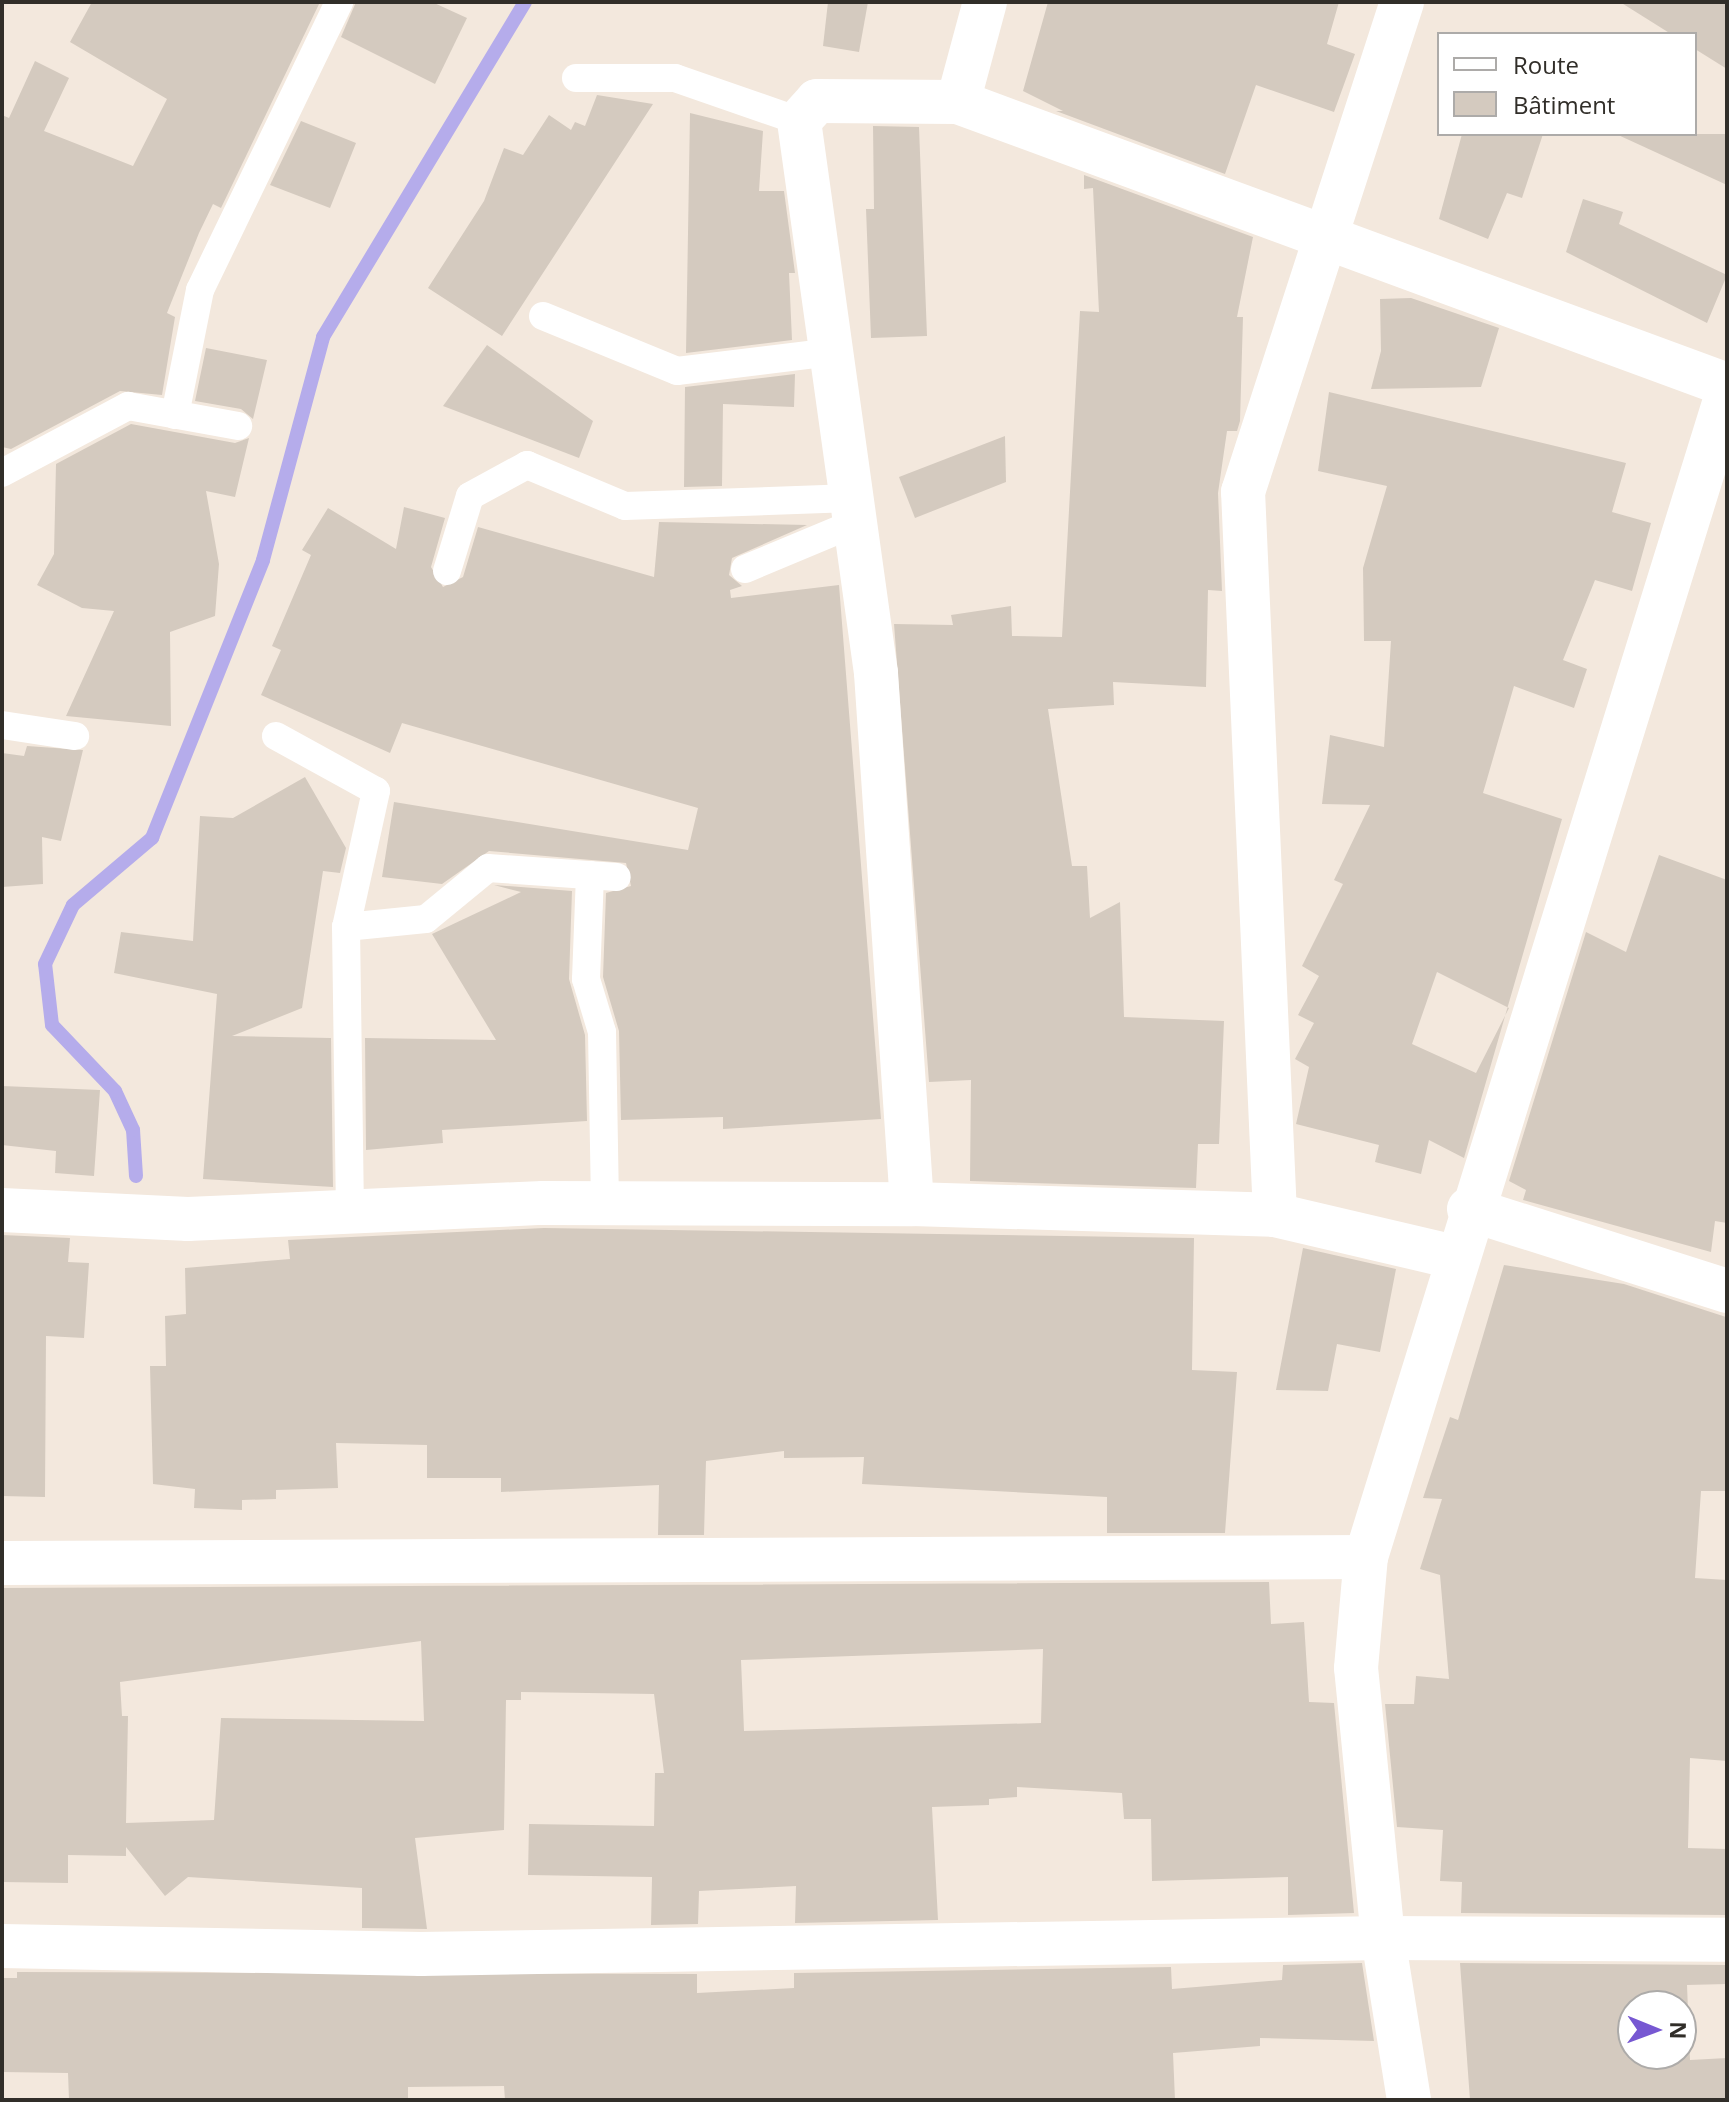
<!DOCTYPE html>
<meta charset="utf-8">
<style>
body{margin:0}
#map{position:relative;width:1729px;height:2102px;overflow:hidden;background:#f3e8dd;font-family:"Open Sans",sans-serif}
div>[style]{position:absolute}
.stream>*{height:14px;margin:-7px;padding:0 7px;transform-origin:7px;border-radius:7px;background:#b5aceb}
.building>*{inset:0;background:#d4cabf}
.lane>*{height:28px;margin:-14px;padding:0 14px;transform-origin:14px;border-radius:14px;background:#fff}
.street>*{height:44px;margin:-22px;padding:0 22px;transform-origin:22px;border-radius:22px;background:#fff}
span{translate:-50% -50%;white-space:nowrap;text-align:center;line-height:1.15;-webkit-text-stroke:6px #fff;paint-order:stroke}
.frame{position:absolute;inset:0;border:4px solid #312e29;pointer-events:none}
.legend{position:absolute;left:1437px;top:32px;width:260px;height:104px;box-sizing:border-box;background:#fff;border:2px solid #adaba9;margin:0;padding:10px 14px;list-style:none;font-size:24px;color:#312e29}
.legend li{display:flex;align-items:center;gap:16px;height:40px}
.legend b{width:40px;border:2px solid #adaba9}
.north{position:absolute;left:1617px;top:1990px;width:80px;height:80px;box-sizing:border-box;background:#fff;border:2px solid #adaba9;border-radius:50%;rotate:91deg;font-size:22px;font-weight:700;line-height:32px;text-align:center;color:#312e29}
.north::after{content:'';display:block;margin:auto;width:28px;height:36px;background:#7758d2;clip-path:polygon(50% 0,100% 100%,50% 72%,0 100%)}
</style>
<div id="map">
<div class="stream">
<div style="left:136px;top:1176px;width:46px;rotate:-93.7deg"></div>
<div style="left:133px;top:1130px;width:43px;rotate:-114.8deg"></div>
<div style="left:115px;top:1091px;width:91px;rotate:-133.7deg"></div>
<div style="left:52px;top:1025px;width:61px;rotate:-96.5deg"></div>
<div style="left:45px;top:964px;width:65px;rotate:-64.6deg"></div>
<div style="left:73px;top:905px;width:104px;rotate:-40.3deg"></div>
<div style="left:152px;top:838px;width:299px;rotate:-68.2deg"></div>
<div style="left:263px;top:560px;width:231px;rotate:-74.9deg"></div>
<div style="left:323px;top:337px;width:391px;rotate:-58.9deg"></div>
</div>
<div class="building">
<div style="clip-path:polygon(92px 2px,320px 2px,221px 208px,213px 204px,199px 233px,167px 313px,175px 317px,162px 395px,120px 391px,11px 449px,2px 447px,2px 115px,9px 118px,35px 61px,69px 78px,44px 131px,133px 166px,167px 99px,70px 42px)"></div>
<div style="clip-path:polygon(356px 2px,432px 2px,467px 18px,435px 84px,341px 37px)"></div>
<div style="clip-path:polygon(828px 2px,868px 2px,859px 52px,823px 46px)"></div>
<div style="clip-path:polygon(1048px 2px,1339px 2px,1327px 44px,1355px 54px,1334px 112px,1256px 85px,1225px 174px,1056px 111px,1063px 111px,1023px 91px)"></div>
<div style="clip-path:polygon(1620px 2px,1727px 2px,1727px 69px,1695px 49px,1695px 34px,1671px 34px)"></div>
<div style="clip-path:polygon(597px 95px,653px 104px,502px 336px,428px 288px,484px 201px,504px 148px,523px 155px,549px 115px,571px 130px,575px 122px,585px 126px)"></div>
<div style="clip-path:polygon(690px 113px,763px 131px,759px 191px,784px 191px,795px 273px,789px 273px,792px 340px,686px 353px)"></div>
<div style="clip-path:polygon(301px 121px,356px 143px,330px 208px,270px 185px)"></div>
<div style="clip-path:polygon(873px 126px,919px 127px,927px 336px,871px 338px,866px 209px,874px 209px)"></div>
<div style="clip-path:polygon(1462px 134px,1543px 134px,1522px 198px,1507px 193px,1488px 239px,1439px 219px)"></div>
<div style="clip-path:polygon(1616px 134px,1727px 134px,1727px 185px)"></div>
<div style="clip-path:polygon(1084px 175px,1253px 237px,1237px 317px,1243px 317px,1240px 421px,1237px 431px,1227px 431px,1218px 493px,1222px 591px,1208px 590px,1206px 687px,1113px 682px,1114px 705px,1048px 709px,1072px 866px,1087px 866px,1090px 918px,1120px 902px,1124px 1017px,1224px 1021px,1219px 1144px,1198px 1144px,1196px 1188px,970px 1181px,971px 1080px,929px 1082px,894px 624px,953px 625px,951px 615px,1011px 606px,1012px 636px,1062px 637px,1080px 311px,1099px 312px,1093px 188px,1084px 189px)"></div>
<div style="clip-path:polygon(1583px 199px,1623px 212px,1619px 224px,1727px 275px,1707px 323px,1566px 252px)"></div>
<div style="clip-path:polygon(1411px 298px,1499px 328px,1481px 387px,1371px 389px,1381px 351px,1380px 299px)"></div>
<div style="clip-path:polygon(487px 345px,593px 421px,579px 458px,443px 406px)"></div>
<div style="clip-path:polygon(206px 348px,267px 360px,253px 419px,241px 409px,195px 401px)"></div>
<div style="clip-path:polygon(795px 374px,794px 407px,723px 404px,722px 486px,684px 487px,685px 387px)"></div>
<div style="clip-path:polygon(evenodd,1329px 392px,1626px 463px,1612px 512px,1651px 523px,1632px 591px,1595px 580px,1563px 660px,1587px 669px,1574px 708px,1514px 686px,1483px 793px,1562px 819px,1464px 1158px,1429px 1140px,1421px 1174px,1375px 1162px,1379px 1145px,1296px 1124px,1309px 1067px,1295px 1059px,1314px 1023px,1298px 1015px,1319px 976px,1302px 966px,1343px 884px,1334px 880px,1370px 805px,1322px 804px,1330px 735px,1384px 747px,1391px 641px,1364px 641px,1363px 568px,1387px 486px,1318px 471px,1329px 392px,1437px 972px,1509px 1008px,1476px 1073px,1412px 1044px,1437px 972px)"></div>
<div style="clip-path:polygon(131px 424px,235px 443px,249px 438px,235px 497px,206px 491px,219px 564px,215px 616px,170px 632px,171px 726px,66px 716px,114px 611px,82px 608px,37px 585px,54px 554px,56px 464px)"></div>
<div style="clip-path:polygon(1005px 436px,1006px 482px,915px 518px,899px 477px)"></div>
<div style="clip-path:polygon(404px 507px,445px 518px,431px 567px,443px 587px,463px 577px,478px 527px,654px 577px,659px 522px,807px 525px,732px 558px,729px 575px,742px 586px,730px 590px,731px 598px,839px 585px,881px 1119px,723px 1129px,723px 1117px,621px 1120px,619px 1031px,603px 977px,606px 893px,631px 886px,626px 863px,489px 851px,442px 884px,382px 877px,394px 802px,688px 850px,698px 808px,402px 723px,390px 753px,261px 695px,281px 650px,272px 646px,311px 555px,302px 550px,328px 508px,396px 549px)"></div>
<div style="clip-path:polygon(27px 746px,83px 750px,61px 841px,42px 837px,43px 884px,2px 887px,2px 753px,24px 756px)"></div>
<div style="clip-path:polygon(305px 777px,346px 848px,340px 873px,323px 871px,302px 1008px,232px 1036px,331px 1038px,333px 1187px,203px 1179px,217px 994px,114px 973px,121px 932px,193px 941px,200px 816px,233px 818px)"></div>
<div style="clip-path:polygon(1659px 855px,1727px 880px,1727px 1223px,1715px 1221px,1711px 1252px,1523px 1200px,1526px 1190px,1509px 1181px,1586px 932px,1626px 952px)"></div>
<div style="clip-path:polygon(494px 885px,572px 891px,569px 979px,585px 1035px,587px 1121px,442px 1130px,443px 1143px,366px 1150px,365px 1038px,496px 1040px,432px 934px,521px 892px)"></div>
<div style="clip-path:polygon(2px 1086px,100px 1090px,94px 1176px,55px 1173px,56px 1151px,2px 1145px)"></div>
<div style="clip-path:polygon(544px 1228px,1194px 1238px,1192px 1370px,1237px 1372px,1225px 1533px,1107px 1533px,1107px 1497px,862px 1484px,864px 1457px,784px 1458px,784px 1451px,706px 1461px,704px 1535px,658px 1535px,659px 1485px,501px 1492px,501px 1478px,427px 1478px,427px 1445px,336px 1443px,338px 1488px,276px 1490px,276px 1499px,242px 1500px,242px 1510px,194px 1508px,195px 1489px,153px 1484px,150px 1366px,166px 1366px,165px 1316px,186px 1314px,185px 1268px,290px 1259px,288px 1240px)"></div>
<div style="clip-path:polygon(2px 1235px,70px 1238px,68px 1262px,89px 1263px,84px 1338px,46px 1336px,45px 1497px,2px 1496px)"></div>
<div style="clip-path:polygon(1303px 1248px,1396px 1269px,1380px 1352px,1337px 1344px,1328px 1391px,1276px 1390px)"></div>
<div style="clip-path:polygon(1504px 1265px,1624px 1284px,1726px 1317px,1727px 1491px,1701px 1491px,1695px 1578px,1727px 1580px,1727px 1761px,1690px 1758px,1688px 1848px,1727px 1849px,1727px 1915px,1461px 1913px,1462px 1882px,1440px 1881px,1443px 1830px,1397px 1827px,1385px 1704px,1414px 1704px,1416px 1676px,1449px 1679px,1440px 1575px,1420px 1569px,1442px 1499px,1423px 1498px,1450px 1417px,1458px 1420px)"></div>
<div style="clip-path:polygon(evenodd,1269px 1582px,1271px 1624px,1304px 1622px,1309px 1702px,1334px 1703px,1354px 1913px,1288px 1915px,1288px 1877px,1152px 1881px,1151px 1819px,1124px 1819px,1122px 1793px,1017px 1787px,1017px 1797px,989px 1799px,989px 1805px,932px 1807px,938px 1920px,795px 1923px,796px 1886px,699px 1891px,698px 1924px,651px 1925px,652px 1877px,528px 1875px,529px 1824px,654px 1826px,655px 1773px,664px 1773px,654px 1694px,521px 1692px,521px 1700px,506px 1700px,504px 1830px,415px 1838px,427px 1929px,362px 1928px,362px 1888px,188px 1877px,165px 1896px,126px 1847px,126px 1856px,68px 1855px,68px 1883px,2px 1882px,3px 1588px,1269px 1582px,421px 1641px,424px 1721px,221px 1718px,214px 1820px,126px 1823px,128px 1716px,122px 1716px,120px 1682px,421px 1641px,1269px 1582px,1043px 1649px,1041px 1723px,744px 1731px,741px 1660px,1043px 1649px)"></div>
<div style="clip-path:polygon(1362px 1963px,1374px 2041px,1260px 2038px,1260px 2046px,1173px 2053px,1175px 2100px,505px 2100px,504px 2086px,408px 2087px,408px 2100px,69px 2100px,68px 2073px,2px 2072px,2px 1978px,17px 1978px,17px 1972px,697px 1974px,697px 1993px,794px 1988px,794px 1973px,1171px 1967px,1172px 1989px,1282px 1980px,1283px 1965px)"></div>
<div style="clip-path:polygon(evenodd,1460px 1963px,1727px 1965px,1727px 1984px,1687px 1985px,1690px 2060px,1727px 2058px,1727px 2100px,1470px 2100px,1460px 1963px,1633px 2006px,1681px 2006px,1681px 2054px,1633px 2054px,1633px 2006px)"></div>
</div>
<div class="lane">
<div style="left:576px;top:78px;width:99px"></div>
<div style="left:675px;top:78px;width:131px;rotate:19.1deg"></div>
<div style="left:543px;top:316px;width:145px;rotate:22.3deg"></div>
<div style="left:677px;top:371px;width:155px;rotate:-7deg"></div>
<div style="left:175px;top:415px;width:127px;rotate:-78.7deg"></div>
<div style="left:200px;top:290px;width:320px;rotate:-64.2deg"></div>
<div style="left:2px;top:473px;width:143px;rotate:-28deg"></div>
<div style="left:128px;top:406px;width:112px;rotate:10.3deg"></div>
<div style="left:745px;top:569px;width:119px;rotate:-22.7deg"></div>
<div style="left:447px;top:571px;width:78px;rotate:-73deg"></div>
<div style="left:470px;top:496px;width:65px;rotate:-28.5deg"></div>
<div style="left:527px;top:465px;width:106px;rotate:22.7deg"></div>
<div style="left:625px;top:506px;width:227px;rotate:-2deg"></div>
<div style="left:2px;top:725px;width:74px;rotate:8.6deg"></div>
<div style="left:276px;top:736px;width:114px;rotate:28.8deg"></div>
<div style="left:376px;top:791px;width:139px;rotate:102.4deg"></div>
<div style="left:346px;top:927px;width:285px;rotate:89.2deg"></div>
<div style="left:590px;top:875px;width:104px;rotate:92.2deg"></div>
<div style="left:586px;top:979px;width:55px;rotate:73.2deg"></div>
<div style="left:602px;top:1032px;width:171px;rotate:89deg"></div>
<div style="left:346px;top:927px;width:80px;rotate:-5.7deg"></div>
<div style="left:426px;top:919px;width:80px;rotate:-39.4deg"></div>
<div style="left:488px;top:868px;width:129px;rotate:4deg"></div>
</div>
<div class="street">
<div style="left:958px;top:102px;width:104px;rotate:-74.9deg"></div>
<div style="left:912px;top:1204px;width:532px;rotate:-93.88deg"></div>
<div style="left:876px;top:673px;width:557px;rotate:-97.94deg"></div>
<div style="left:799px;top:121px;width:27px;rotate:-48deg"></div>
<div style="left:817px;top:101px;width:141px;rotate:0.4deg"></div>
<div style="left:958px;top:102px;width:819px;rotate:20.2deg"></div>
<div style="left:1469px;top:1209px;width:271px;rotate:17.6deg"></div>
<div style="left:2px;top:1210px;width:186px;rotate:2.8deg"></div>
<div style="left:188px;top:1219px;width:355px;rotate:-2.6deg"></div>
<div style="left:543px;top:1203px;width:369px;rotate:0.2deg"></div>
<div style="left:912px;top:1204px;width:363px;rotate:1.7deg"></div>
<div style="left:1275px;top:1215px;width:184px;rotate:13.2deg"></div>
<div style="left:1275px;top:1215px;width:724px;rotate:-92.53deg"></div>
<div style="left:1243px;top:492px;width:515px;rotate:-72.02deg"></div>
<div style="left:2px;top:1563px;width:1364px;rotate:-0.25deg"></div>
<div style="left:2px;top:1946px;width:419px;rotate:1.1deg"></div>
<div style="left:421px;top:1954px;width:962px;rotate:-0.95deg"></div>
<div style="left:1383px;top:1938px;width:344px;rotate:0.3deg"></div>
<div style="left:1409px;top:2100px;width:164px;rotate:-99.1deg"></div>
<div style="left:1383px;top:1938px;width:271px;rotate:-95.7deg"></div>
<div style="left:1356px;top:1668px;width:111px;rotate:-84.9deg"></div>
<div style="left:1366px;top:1557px;width:1218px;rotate:-72.76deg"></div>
</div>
<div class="frame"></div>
<ul class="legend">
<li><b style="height:10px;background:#fff"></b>Route</li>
<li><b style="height:22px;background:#d4cabf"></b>Bâtiment</li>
</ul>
<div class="north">N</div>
</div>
